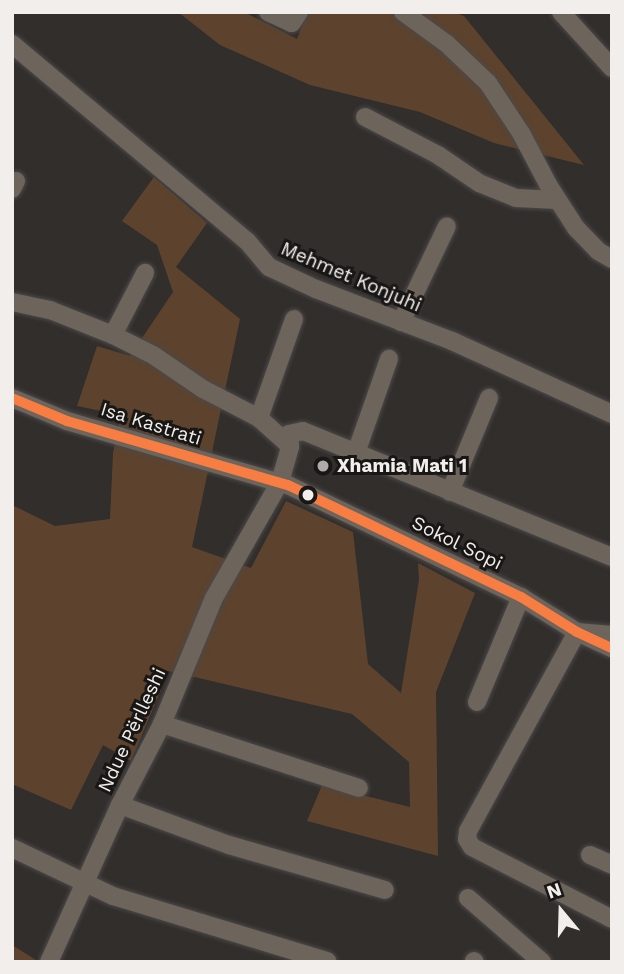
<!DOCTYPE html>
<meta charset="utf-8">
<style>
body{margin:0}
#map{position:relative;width:624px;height:974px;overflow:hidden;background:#312e2c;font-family:"Work Sans",sans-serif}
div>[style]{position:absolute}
.green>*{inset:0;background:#5d432d}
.roads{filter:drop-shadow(0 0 2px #4b4948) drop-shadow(0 0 2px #4b4948)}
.minor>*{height:18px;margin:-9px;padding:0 9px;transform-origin:9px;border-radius:9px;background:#6d645c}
.bus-1>*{height:10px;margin:-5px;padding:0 5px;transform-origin:5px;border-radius:5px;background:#f77d43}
.dots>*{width:19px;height:19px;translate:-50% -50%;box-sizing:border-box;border:4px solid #191715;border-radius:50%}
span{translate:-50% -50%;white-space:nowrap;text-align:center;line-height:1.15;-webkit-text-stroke:6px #191715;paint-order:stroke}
.street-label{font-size:19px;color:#f2eeec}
.poi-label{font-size:19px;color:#f2eeec;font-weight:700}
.left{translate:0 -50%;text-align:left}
.frame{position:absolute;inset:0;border:14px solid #f2eeec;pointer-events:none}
.north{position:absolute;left:526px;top:876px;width:70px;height:70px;-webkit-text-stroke:5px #191715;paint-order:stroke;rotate:341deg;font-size:19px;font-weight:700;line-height:28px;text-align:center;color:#f2eeec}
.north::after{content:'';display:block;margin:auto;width:24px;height:32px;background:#f2eeec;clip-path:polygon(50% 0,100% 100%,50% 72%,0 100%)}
</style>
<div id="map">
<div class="green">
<div style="clip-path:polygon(178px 12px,244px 12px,297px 39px,307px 12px,452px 12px,464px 16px,584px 165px,494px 143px,420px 112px,310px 85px,220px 45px)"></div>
<div style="clip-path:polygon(154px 177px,207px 223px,176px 267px,240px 319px,192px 547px,251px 568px,286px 501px,353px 532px,368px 664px,401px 693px,419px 580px,418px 563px,475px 593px,436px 692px,438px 856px,307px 821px,322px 785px,410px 807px,409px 762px,352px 714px,169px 671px,131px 761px,103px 745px,71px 810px,12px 784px,12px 505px,55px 526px,110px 519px,113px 453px,121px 415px,77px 406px,97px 346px,130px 356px,173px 292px,157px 245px,122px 221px)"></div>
<div style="clip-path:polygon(12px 945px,36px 960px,35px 962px,12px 962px)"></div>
</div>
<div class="roads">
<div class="minor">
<div style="left:268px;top:12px;width:26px;rotate:25deg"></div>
<div style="left:292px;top:23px;width:13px;rotate:-58deg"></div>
<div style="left:403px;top:12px;width:54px;rotate:36deg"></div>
<div style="left:447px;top:44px;width:57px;rotate:43.6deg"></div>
<div style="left:488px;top:83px;width:60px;rotate:56.6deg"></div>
<div style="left:521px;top:133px;width:60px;rotate:62.2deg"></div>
<div style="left:549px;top:186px;width:50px;rotate:57.3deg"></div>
<div style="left:576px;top:228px;width:32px;rotate:46deg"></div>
<div style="left:598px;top:251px;width:16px;rotate:30deg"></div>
<div style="left:561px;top:12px;width:76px;rotate:47.7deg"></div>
<div style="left:12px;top:44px;width:307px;rotate:40deg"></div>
<div style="left:247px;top:241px;width:34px;rotate:50deg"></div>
<div style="left:269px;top:267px;width:52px;rotate:25.1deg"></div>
<div style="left:316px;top:289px;width:146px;rotate:20.9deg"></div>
<div style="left:452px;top:341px;width:176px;rotate:24.5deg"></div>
<div style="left:365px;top:117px;width:82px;rotate:27.5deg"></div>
<div style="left:438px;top:155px;width:50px;rotate:34.3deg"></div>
<div style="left:479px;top:183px;width:40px;rotate:22deg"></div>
<div style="left:516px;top:198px;width:41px;rotate:2.8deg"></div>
<div style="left:12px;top:189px;width:9px;rotate:-63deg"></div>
<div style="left:12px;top:302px;width:39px;rotate:12deg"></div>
<div style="left:50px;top:310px;width:68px;rotate:21.6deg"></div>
<div style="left:113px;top:335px;width:45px;rotate:26.6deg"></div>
<div style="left:153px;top:355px;width:60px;rotate:34.2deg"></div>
<div style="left:203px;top:389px;width:63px;rotate:27.4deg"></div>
<div style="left:259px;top:418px;width:42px;rotate:42.1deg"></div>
<div style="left:401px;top:322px;width:106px;rotate:-64.4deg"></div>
<div style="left:113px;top:335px;width:70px;rotate:-62.7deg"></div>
<div style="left:12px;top:398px;width:60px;rotate:22.7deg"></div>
<div style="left:67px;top:421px;width:230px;rotate:16.2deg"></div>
<div style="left:288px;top:485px;width:259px;rotate:25.7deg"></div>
<div style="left:521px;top:597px;width:66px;rotate:32deg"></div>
<div style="left:577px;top:632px;width:38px;rotate:25deg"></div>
<div style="left:259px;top:418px;width:105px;rotate:-70.5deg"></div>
<div style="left:356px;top:453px;width:100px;rotate:-70.7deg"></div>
<div style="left:450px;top:492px;width:102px;rotate:-67.5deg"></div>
<div style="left:612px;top:635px;width:35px;rotate:-175deg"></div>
<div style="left:577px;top:632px;width:227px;rotate:118.7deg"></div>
<div style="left:468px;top:831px;width:8px;rotate:97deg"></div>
<div style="left:467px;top:839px;width:9px;rotate:58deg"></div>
<div style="left:472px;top:847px;width:157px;rotate:27.2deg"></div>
<div style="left:477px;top:702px;width:114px;rotate:-67.3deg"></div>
<div style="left:162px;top:724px;width:207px;rotate:18deg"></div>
<div style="left:120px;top:805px;width:116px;rotate:20.2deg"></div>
<div style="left:229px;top:845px;width:162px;rotate:16.1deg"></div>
<div style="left:12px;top:848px;width:112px;rotate:25.4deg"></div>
<div style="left:113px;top:896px;width:224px;rotate:16.9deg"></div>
<div style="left:590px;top:855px;width:24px;rotate:24deg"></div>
<div style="left:468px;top:898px;width:98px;rotate:40.9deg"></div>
<div style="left:474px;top:961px;width:1px;rotate:45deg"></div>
<div style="left:49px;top:962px;width:172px;rotate:-65.7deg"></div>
<div style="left:120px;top:805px;width:91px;rotate:-62.6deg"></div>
<div style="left:162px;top:724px;width:136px;rotate:-67.6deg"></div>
<div style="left:214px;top:598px;width:133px;rotate:-60.4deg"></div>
<div style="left:280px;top:482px;width:37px;rotate:-74deg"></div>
<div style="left:290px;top:446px;width:12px;rotate:-95deg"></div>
<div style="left:289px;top:434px;width:14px;rotate:-12deg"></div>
<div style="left:303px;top:431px;width:334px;rotate:22.2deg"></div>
</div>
</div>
<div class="bus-1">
<div style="left:12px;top:398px;width:60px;rotate:22.7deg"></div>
<div style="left:67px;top:421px;width:230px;rotate:16.2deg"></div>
<div style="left:288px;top:485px;width:259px;rotate:25.7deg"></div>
<div style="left:521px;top:597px;width:66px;rotate:32deg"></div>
<div style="left:577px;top:632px;width:38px;rotate:25deg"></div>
</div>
<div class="dots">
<div style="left:323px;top:466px;background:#aeaba9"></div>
<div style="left:308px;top:495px;background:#f2eeec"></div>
</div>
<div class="street-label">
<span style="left:351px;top:277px;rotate:23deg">Mehmet Konjuhi</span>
<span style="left:151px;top:424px;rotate:17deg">Isa Kastrati</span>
<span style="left:457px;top:543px;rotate:26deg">Sokol Sopi</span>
<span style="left:132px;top:730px;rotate:-65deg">Ndue Përlleshi</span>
</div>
<div class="poi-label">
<span class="left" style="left:337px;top:466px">Xhamia Mati 1</span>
</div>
<div class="frame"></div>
<div class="north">N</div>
</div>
